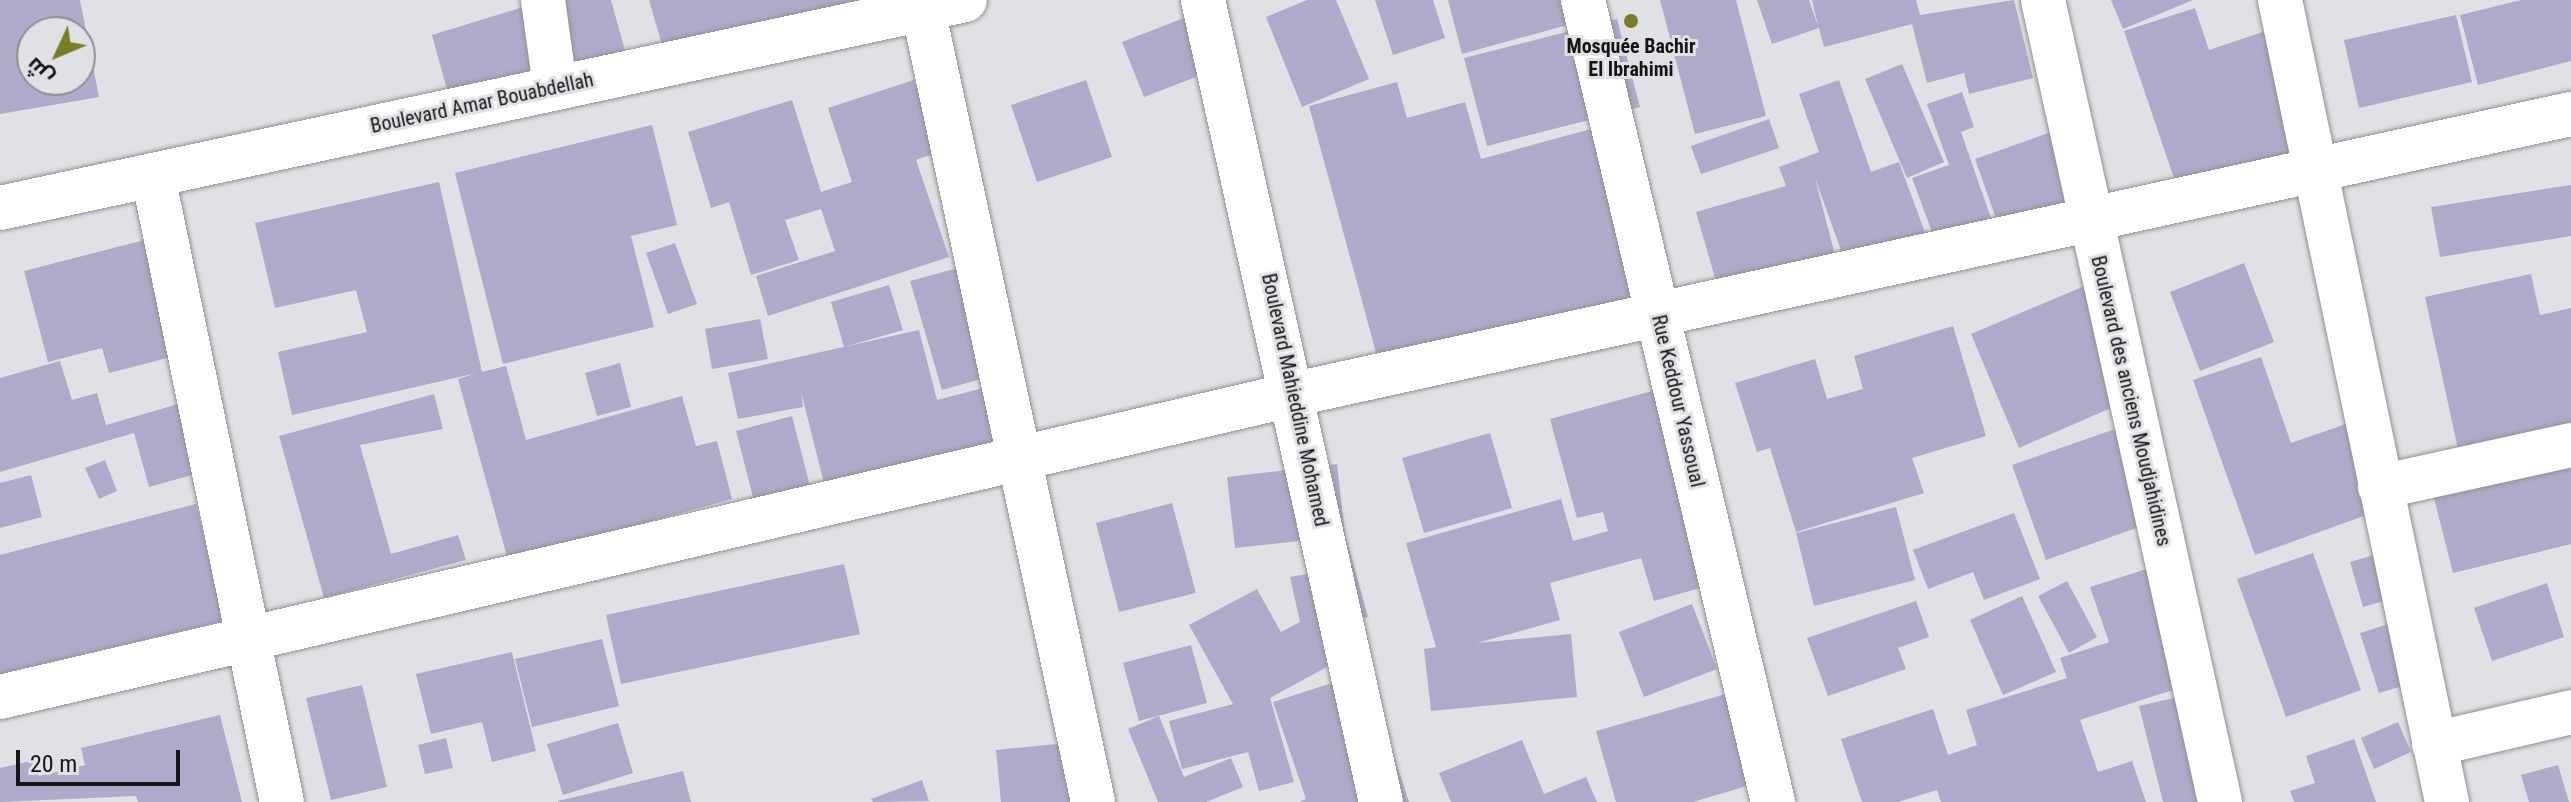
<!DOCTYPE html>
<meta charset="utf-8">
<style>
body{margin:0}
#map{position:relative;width:2571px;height:802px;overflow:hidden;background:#e1e0e4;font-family:"Roboto Condensed",Cairo,sans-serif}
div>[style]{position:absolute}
.building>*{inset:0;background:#b1a9ca}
.roads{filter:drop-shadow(0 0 2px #929194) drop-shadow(0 0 2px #929194)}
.street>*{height:44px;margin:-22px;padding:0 22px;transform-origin:22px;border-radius:22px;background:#fff}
.dots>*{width:22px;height:22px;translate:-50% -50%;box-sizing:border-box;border:4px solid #e1e0e4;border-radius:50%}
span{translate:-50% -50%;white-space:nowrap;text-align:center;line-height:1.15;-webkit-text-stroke:6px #e1e0e4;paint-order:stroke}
.poi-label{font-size:20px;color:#161617;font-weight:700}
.street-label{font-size:20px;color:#161617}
.north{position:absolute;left:16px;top:16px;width:80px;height:80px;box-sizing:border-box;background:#e1e0e4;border:2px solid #908f92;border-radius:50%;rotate:226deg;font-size:22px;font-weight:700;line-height:32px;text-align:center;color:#161617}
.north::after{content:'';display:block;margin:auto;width:28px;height:36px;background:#797d26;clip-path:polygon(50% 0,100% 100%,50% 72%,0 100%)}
.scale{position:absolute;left:16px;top:750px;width:164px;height:36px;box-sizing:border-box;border:4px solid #161617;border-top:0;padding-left:10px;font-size:24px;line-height:28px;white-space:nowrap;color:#161617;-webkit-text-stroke:6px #e1e0e4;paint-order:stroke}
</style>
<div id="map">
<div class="building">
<div style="clip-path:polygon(evenodd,0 0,80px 0,99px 97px,0 114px,0 0,32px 32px,80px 32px,80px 80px,32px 80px,32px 32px)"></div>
<div style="clip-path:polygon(546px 0,611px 0,627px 58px,452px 108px,432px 35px)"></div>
<div style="clip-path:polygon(649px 0,907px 0,669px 69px)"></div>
<div style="clip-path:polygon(1307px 0,1336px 0,1369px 79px,1302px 107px,1266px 17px)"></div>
<div style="clip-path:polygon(1375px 0,1433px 0,1445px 38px,1393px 55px)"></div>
<div style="clip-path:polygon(1448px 0,1603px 0,1607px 14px,1462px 54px)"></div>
<div style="clip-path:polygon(1660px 0,1736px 0,1766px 116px,1695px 134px)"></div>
<div style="clip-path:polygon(1757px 0,1809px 0,1818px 26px,1812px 0,1916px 0,1920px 15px,2014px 0,2033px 78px,1969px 94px,1964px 73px,1927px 83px,1912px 24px,1824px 47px,1819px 28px,1772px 44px)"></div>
<div style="clip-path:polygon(2111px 0,2193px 0,2123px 29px)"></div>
<div style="clip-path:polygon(2521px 0,2571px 0,2571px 61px,2478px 85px,2460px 15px)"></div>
<div style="clip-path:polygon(2195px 8px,2209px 50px,2283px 25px,2325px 150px,2181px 199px,2124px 31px)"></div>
<div style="clip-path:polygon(2456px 15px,2472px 82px,2359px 108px,2344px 40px)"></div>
<div style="clip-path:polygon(1189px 16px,1209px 72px,1144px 97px,1122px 42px)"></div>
<div style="clip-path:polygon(1617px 19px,1640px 107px,1487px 146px,1464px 58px)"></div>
<div style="clip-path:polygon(1902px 64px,1944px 162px,1907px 178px,1865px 79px)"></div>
<div style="clip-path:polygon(914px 80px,938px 152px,916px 160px,949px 257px,768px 316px,756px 276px,835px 251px,821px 209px,785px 220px,799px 260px,751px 275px,729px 202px,711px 208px,688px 132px,792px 100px,821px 192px,852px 182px,828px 108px)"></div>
<div style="clip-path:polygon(1086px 80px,1112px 157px,1037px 182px,1011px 105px)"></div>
<div style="clip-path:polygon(1839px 80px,1871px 172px,1899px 162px,1927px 238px,1847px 267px,1815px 178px,1836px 259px,1719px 292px,1696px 212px,1786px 186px,1779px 167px,1819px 152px,1799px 94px)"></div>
<div style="clip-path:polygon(1397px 82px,1407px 118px,1465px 102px,1481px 159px,1620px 121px,1668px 292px,1381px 371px,1309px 106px)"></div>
<div style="clip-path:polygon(1962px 92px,1974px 127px,1961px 132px,1992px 221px,1935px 240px,1912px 178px,1949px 165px,1927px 104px)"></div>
<div style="clip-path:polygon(1769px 119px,1779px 148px,1701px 174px,1691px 146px)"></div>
<div style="clip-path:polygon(652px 125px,677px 225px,631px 236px,654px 327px,503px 364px,455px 173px)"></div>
<div style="clip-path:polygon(2057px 130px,2081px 202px,2000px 230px,1975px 159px)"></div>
<div style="clip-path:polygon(439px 182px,482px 372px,506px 366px,526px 440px,682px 396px,696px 446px,717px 441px,732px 499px,508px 560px,458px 379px,477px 373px,292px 415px,278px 352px,367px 332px,356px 290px,275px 308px,255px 223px)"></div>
<div style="clip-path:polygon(2571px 185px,2571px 236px,2440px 257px,2431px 207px)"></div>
<div style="clip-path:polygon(156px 237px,187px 353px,109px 373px,102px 348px,48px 362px,24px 271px)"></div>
<div style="clip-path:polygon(675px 243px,697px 304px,668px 314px,646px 253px)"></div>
<div style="clip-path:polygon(991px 259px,1023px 367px,942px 390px,910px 281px)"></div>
<div style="clip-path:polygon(2244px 263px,2274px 342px,2200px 371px,2170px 292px)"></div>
<div style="clip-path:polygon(2531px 274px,2540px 315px,2571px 308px,2571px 454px,2464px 477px,2425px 297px)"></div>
<div style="clip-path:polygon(2108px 276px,2125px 402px,2019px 448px,1971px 334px)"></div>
<div style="clip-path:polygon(889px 285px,903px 330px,844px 347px,831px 302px)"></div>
<div style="clip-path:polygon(760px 319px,768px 359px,712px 369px,705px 329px)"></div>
<div style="clip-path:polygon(1953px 326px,1986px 436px,1912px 458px,1924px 493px,1796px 532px,1770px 448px,1757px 452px,1735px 383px,1815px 359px,1827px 399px,1863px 389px,1854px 356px)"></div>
<div style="clip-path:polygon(919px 330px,937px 400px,1018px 379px,1033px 439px,826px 491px,801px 392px,803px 407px,738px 419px,728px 373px)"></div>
<div style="clip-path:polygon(2261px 357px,2291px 443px,2369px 416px,2400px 503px,2255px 555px,2193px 380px)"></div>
<div style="clip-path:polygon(60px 361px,72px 400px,97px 393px,106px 425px,178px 404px,199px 473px,149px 487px,134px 433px,0 472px,0 378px)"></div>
<div style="clip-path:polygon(620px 363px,631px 407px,597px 416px,585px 373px)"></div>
<div style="clip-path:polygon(1681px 383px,1736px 578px,1654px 601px,1641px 558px,1550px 583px,1560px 620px,1477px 643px,1571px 634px,1577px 697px,1431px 711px,1424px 649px,1436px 647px,1406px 543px,1561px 499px,1573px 541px,1608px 531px,1603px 512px,1577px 518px,1550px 419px)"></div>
<div style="clip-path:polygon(434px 394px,443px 429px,360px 445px,391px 554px,458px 535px,466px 560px,324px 598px,279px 436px)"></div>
<div style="clip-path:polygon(792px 416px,811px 490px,755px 505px,736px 431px)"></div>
<div style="clip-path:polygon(2115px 429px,2142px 526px,2046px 560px,2012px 465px)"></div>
<div style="clip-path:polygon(1490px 433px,1512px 508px,1424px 533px,1402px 458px)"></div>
<div style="clip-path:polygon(105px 460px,117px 491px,99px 499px,85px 468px)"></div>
<div style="clip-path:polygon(2571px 460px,2571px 544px,2453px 573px,2433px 494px)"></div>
<div style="clip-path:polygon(1337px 464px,1345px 534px,1368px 617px,1325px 626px,1343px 658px,1270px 698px,1294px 782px,1259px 791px,1248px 752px,1182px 769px,1169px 721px,1233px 704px,1189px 625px,1257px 589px,1281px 632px,1300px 622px,1290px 577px,1323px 571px,1317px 539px,1235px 548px,1227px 477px)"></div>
<div style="clip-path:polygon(31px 475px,42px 517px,0 528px,0 483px)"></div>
<div style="clip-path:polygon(1172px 503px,1196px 593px,1119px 612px,1096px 523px)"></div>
<div style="clip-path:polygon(196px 504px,224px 621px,0 674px,0 555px)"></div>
<div style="clip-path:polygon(1896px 507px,1915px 580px,1814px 606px,1796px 533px)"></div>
<div style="clip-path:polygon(2014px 513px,2040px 579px,1984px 600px,1973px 572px,1928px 589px,1913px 550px)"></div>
<div style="clip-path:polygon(2405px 546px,2418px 591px,2363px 607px,2350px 562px)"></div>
<div style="clip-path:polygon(2313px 553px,2361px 690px,2286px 717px,2237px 579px)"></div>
<div style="clip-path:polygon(844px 564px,860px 634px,621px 684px,606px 615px)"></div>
<div style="clip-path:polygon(2150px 568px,2188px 685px,2080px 720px,2098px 772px,2132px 761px,2146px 802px,1941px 802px,1937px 790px,1898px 802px,1862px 802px,1841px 739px,1933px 709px,1948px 755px,1977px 745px,1966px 710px,2067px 678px,2060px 658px,2109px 642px,2090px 587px)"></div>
<div style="clip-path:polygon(2067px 581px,2097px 637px,2069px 653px,2038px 596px)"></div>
<div style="clip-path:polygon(2547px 583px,2564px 637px,2492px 661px,2474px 608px)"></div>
<div style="clip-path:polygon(2022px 596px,2056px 672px,2003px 695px,1970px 620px)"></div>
<div style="clip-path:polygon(1916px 601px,1929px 637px,1898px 648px,1906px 669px,1828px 696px,1807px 638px)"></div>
<div style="clip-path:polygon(1692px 604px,1717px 669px,1644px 697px,1619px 632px)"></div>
<div style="clip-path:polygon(2404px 619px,2423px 680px,2379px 693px,2360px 633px)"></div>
<div style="clip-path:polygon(602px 639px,619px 706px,532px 727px,515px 659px)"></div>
<div style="clip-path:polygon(1191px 645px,1207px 703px,1139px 721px,1123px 663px)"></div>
<div style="clip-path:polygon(512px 652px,536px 751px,492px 762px,482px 722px,431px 734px,416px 674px)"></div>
<div style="clip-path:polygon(1366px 672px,1409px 802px,1299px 802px,1306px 799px,1273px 702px)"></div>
<div style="clip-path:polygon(362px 685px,387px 787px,331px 800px,306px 698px)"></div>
<div style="clip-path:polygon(1740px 690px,1767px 780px,1693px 802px,1616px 802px,1596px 731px)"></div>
<div style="clip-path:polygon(2187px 695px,2236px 802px,2163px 802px,2139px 706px)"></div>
<div style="clip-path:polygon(220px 715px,242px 802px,138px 802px,136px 796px,0 802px,0 768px,35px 760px,39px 776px,85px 765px,81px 748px)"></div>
<div style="clip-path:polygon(1159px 716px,1184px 777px,1231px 758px,1243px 787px,1206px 802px,1158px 802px,1128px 729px)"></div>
<div style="clip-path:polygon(2398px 722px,2411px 752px,2374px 769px,2361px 738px)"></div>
<div style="clip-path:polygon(618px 723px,633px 773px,563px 795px,547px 744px)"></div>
<div style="clip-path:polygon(446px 738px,453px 768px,425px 774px,418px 745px)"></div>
<div style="clip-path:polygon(2354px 739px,2376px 802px,2294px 802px,2290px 791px,2315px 783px,2306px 756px)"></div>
<div style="clip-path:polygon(1522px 740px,1544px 794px,1586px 777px,1597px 802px,1451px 802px,1439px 773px)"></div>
<div style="clip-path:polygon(1067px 743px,1073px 802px,1001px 802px,996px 750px)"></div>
<div style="clip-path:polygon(2558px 765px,2569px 802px,2529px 802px,2521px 775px)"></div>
<div style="clip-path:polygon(683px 771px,691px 802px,558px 802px,558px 801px)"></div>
<div style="clip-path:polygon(922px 780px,929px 801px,873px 802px,871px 799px)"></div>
</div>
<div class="roads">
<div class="street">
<div style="left:543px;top:0;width:88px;rotate:82.1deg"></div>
<div style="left:1203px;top:0;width:822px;rotate:77.49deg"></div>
<div style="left:1583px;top:0;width:824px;rotate:76.67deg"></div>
<div style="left:2043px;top:0;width:821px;rotate:77.55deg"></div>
<div style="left:2280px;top:0;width:819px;rotate:78.24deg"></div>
<div style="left:923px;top:9px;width:811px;rotate:77.9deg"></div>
<div style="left:153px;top:176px;width:639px;rotate:78.36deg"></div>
<div style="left:0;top:208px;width:987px;rotate:-12.16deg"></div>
<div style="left:2380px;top:487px;width:196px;rotate:-12.4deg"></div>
<div style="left:0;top:697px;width:1330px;rotate:-13.17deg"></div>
<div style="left:1295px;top:394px;width:1306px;rotate:-12.38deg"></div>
<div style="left:2434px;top:744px;width:141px;rotate:-13.1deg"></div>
</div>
</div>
<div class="dots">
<div style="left:1631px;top:21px;background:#797d26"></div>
</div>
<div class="poi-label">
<span style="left:1631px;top:58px">Mosquée Bachir<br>El Ibrahimi</span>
</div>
<div class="street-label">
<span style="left:482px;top:103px;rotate:-12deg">Boulevard Amar Bouabdellah</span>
<span style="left:1295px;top:400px;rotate:78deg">Boulevard Mahieddine Mohamed</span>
<span style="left:1678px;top:401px;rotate:77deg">Rue Keddour Yassoual</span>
<span style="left:2131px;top:401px;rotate:77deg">Boulevard des anciens Moudjahidines</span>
</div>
<div class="north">ش</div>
<div class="scale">20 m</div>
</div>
